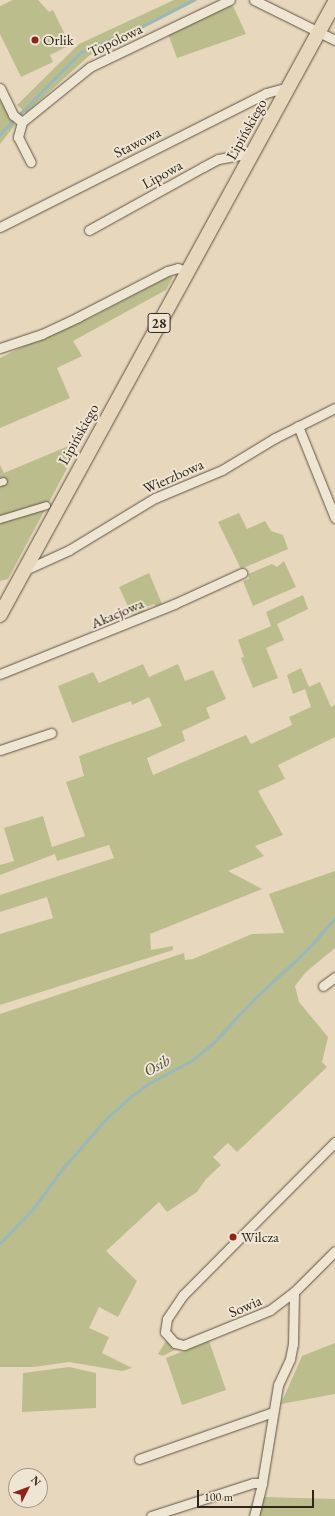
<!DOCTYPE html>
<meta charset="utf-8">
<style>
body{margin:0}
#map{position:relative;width:335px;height:1516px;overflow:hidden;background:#e7d7bc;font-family:"EB Garamond",serif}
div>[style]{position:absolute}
.green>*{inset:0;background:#bcbd8c}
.stream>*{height:2.5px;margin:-1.25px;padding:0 1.25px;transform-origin:1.25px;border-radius:1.25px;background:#99b8b9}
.roads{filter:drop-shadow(0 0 1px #5e5344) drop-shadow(0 0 1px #5e5344)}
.pedestrian>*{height:7px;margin:-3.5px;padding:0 3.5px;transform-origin:3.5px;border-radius:3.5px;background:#efe5d3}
.minor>*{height:9px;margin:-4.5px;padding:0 4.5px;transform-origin:4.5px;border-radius:4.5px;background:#efe5d3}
.primary>*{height:14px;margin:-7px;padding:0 7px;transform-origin:7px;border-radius:7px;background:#e7d7bc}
.dots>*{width:11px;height:11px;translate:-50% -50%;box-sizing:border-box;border:2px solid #efe5d3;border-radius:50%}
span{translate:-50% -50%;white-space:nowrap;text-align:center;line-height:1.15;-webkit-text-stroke:4px #efe5d3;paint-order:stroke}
.shield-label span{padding:1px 3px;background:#efe5d3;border:1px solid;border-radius:3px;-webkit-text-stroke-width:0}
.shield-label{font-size:14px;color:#30271c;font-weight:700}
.poi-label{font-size:15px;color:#30271c}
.left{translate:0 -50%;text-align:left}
.street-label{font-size:15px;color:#30271c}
.water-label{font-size:16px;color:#4a4b43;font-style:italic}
.north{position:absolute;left:8px;top:1468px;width:40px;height:40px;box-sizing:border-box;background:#efe5d3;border:1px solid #a3998a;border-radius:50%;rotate:48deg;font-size:11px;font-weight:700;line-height:16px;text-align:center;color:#30271c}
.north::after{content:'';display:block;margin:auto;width:14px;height:18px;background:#8f2418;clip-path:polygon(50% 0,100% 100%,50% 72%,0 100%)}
.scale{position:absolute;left:197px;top:1490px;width:117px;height:18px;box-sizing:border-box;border:2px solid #30271c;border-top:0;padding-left:5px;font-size:12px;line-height:14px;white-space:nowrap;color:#30271c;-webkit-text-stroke:3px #efe5d3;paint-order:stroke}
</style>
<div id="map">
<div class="green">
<div style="clip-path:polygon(13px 0,38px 0,49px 12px,53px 10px,70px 45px,50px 55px,53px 62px,21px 77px,0 34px,0 6px)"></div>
<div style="clip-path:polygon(174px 0,198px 0,90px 55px,26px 113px,17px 105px,79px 44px)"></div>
<div style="clip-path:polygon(229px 5px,233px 6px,246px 34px,177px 58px,168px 34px)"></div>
<div style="clip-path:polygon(0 100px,15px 125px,0 144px)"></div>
<div style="clip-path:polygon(170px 276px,173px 277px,166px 290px,73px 341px,82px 356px,57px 368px,70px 398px,0 428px,0 358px,82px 318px,86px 320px)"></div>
<div style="clip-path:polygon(78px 442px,79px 446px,8px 579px,0 581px,0 465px,4px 473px)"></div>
<div style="clip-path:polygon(239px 513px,247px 529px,265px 521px,271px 531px,283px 535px,288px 549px,241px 569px,218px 522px)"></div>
<div style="clip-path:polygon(284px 561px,296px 587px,253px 606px,243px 581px,249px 579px,248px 574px,272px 564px,277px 567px)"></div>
<div style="clip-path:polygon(149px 573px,162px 604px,156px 606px,154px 604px,143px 608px,145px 611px,133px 617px,119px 587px)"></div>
<div style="clip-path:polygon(303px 595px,308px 609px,277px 624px,284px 640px,266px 648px,278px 678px,253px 688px,241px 658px,244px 657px,238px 640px,271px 626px,266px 612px)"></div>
<div style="clip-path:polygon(143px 664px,149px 677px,178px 664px,185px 681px,213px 670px,226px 699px,206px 708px,210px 718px,182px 731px,185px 741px,147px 758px,153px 775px,246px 735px,251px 744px,292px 725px,289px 717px,311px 707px,305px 689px,293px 694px,287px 675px,301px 668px,309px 687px,320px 682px,331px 707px,335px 705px,335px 737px,278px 765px,285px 779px,258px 791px,283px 835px,255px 846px,264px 856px,228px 871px,262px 889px,150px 934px,151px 950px,173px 946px,173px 950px,0 1005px,0 934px,53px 918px,47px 897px,0 912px,0 895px,114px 858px,109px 845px,57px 861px,55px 854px,0 875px,0 865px,14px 861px,4px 828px,43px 816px,52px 847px,85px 836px,66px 782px,84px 776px,79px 756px,162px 726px,149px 697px,132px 705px,131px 701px,72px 723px,58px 686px,93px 672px,99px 683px)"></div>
<div style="clip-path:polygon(335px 871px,335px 948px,306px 972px,295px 986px,299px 1002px,328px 1037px,322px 1062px,327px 1067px,237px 1152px,228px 1143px,213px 1157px,221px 1165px,206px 1179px,197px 1192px,167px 1212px,159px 1202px,106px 1251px,137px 1281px,118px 1317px,99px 1307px,89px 1328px,109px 1337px,102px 1353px,132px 1368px,122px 1371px,69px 1362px,34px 1367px,0 1367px,0 1014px,184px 953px,185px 960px,193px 959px,252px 934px,284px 933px,269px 894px)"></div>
<div style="clip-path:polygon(166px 1341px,178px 1348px,163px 1356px,158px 1354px)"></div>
<div style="clip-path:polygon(209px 1341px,226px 1390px,182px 1405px,166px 1358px)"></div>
<div style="clip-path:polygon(335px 1343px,335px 1394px,281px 1404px,302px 1356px)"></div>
<div style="clip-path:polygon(69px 1367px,96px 1373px,96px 1408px,22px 1412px,23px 1373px)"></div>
<div style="clip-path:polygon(263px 1497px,335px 1499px,335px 1516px,257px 1516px)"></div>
</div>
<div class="stream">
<div style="left:0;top:134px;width:115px;rotate:-45.4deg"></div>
<div style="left:81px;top:52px;width:65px;rotate:-22.6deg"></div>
<div style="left:141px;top:27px;width:59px;rotate:-27.4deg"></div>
<div style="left:0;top:1243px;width:47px;rotate:-45.9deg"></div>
<div style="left:33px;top:1209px;width:51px;rotate:-53.8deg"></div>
<div style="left:63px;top:1168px;width:65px;rotate:-48.7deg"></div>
<div style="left:106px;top:1119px;width:31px;rotate:-42deg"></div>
<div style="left:129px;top:1098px;width:25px;rotate:-37deg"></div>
<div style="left:149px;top:1083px;width:47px;rotate:-27.6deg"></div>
<div style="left:191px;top:1061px;width:27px;rotate:-39deg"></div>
<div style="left:212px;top:1044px;width:62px;rotate:-47deg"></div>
<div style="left:254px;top:999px;width:71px;rotate:-42.7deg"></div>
<div style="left:306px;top:951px;width:44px;rotate:-48.7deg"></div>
</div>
<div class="roads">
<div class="pedestrian">
<div style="left:0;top:482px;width:3px;rotate:-18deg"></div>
<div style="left:0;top:519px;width:48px;rotate:-16.9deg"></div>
</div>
<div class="minor">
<div style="left:254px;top:0;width:90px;rotate:26.3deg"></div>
<div style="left:0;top:88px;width:30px;rotate:64deg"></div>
<div style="left:13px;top:115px;width:11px;rotate:38deg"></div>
<div style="left:22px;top:122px;width:87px;rotate:-39deg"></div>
<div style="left:90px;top:67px;width:155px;rotate:-25.6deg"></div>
<div style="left:22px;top:122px;width:16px;rotate:105deg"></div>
<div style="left:18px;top:137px;width:28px;rotate:63deg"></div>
<div style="left:0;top:227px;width:298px;rotate:-26.7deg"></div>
<div style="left:266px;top:93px;width:23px;rotate:-15deg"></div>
<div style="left:89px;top:230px;width:130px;rotate:-28.9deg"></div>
<div style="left:203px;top:167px;width:17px;rotate:-28deg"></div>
<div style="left:218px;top:159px;width:35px;rotate:-10deg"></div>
<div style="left:0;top:348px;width:44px;rotate:-18.4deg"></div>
<div style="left:42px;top:334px;width:40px;rotate:-25deg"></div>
<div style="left:78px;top:317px;width:100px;rotate:-27.3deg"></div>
<div style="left:167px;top:271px;width:11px;rotate:-15deg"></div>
<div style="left:178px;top:268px;width:10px;rotate:24deg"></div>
<div style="left:298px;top:426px;width:99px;rotate:68.1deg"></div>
<div style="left:23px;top:571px;width:51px;rotate:-24.5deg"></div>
<div style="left:69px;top:550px;width:100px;rotate:-31.2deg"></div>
<div style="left:155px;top:498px;width:73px;rotate:-22.7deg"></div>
<div style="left:222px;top:470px;width:62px;rotate:-31.1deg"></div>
<div style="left:275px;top:438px;width:67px;rotate:-26.6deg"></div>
<div style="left:0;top:674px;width:188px;rotate:-21.9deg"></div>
<div style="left:174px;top:604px;width:75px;rotate:-24.5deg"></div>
<div style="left:0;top:750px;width:54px;rotate:-18.4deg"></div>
<div style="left:323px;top:986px;width:15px;rotate:-37deg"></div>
<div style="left:335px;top:1142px;width:216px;rotate:134.8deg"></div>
<div style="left:183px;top:1295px;width:29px;rotate:124deg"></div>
<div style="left:167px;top:1319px;width:13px;rotate:99deg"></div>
<div style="left:165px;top:1332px;width:15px;rotate:48deg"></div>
<div style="left:175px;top:1343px;width:9px;rotate:13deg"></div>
<div style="left:184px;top:1345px;width:93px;rotate:-22.1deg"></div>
<div style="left:270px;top:1310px;width:30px;rotate:-37deg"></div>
<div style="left:294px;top:1292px;width:58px;rotate:-45deg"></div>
<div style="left:139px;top:1459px;width:142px;rotate:-19.3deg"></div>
<div style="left:151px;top:1516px;width:107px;rotate:-17.9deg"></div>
<div style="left:253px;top:1483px;width:9px"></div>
<div style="left:254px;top:1516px;width:34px;rotate:-76deg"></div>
<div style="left:262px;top:1483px;width:99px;rotate:-80.7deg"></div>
<div style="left:278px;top:1385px;width:29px;rotate:-65deg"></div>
<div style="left:290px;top:1359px;width:15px;rotate:-79deg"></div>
<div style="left:293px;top:1344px;width:52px;rotate:-88.9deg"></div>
</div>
<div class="primary">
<div style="left:0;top:615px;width:699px;rotate:-61.34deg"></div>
</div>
</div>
<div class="dots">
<div style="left:35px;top:40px;background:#8f2418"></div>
<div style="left:233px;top:1237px;background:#8f2418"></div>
</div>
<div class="shield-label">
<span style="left:159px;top:323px">28</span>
</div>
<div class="poi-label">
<span class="left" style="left:43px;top:40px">Orlik</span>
<span class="left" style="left:241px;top:1237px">Wilcza</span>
</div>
<div class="street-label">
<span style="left:115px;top:40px;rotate:-26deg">Topolowa</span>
<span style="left:246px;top:129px;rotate:-61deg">Lipińskiego</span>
<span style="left:137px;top:142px;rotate:-27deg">Stawowa</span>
<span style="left:162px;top:174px;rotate:-29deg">Lipowa</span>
<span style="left:78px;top:434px;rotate:-61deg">Lipińskiego</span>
<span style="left:173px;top:476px;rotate:-24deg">Wierzbowa</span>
<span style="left:117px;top:613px;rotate:-23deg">Akacjowa</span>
<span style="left:245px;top:1306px;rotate:-24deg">Sowia</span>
</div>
<div class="water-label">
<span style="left:157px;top:1066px;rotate:-29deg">Osib</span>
</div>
<div class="north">N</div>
<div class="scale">100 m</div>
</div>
